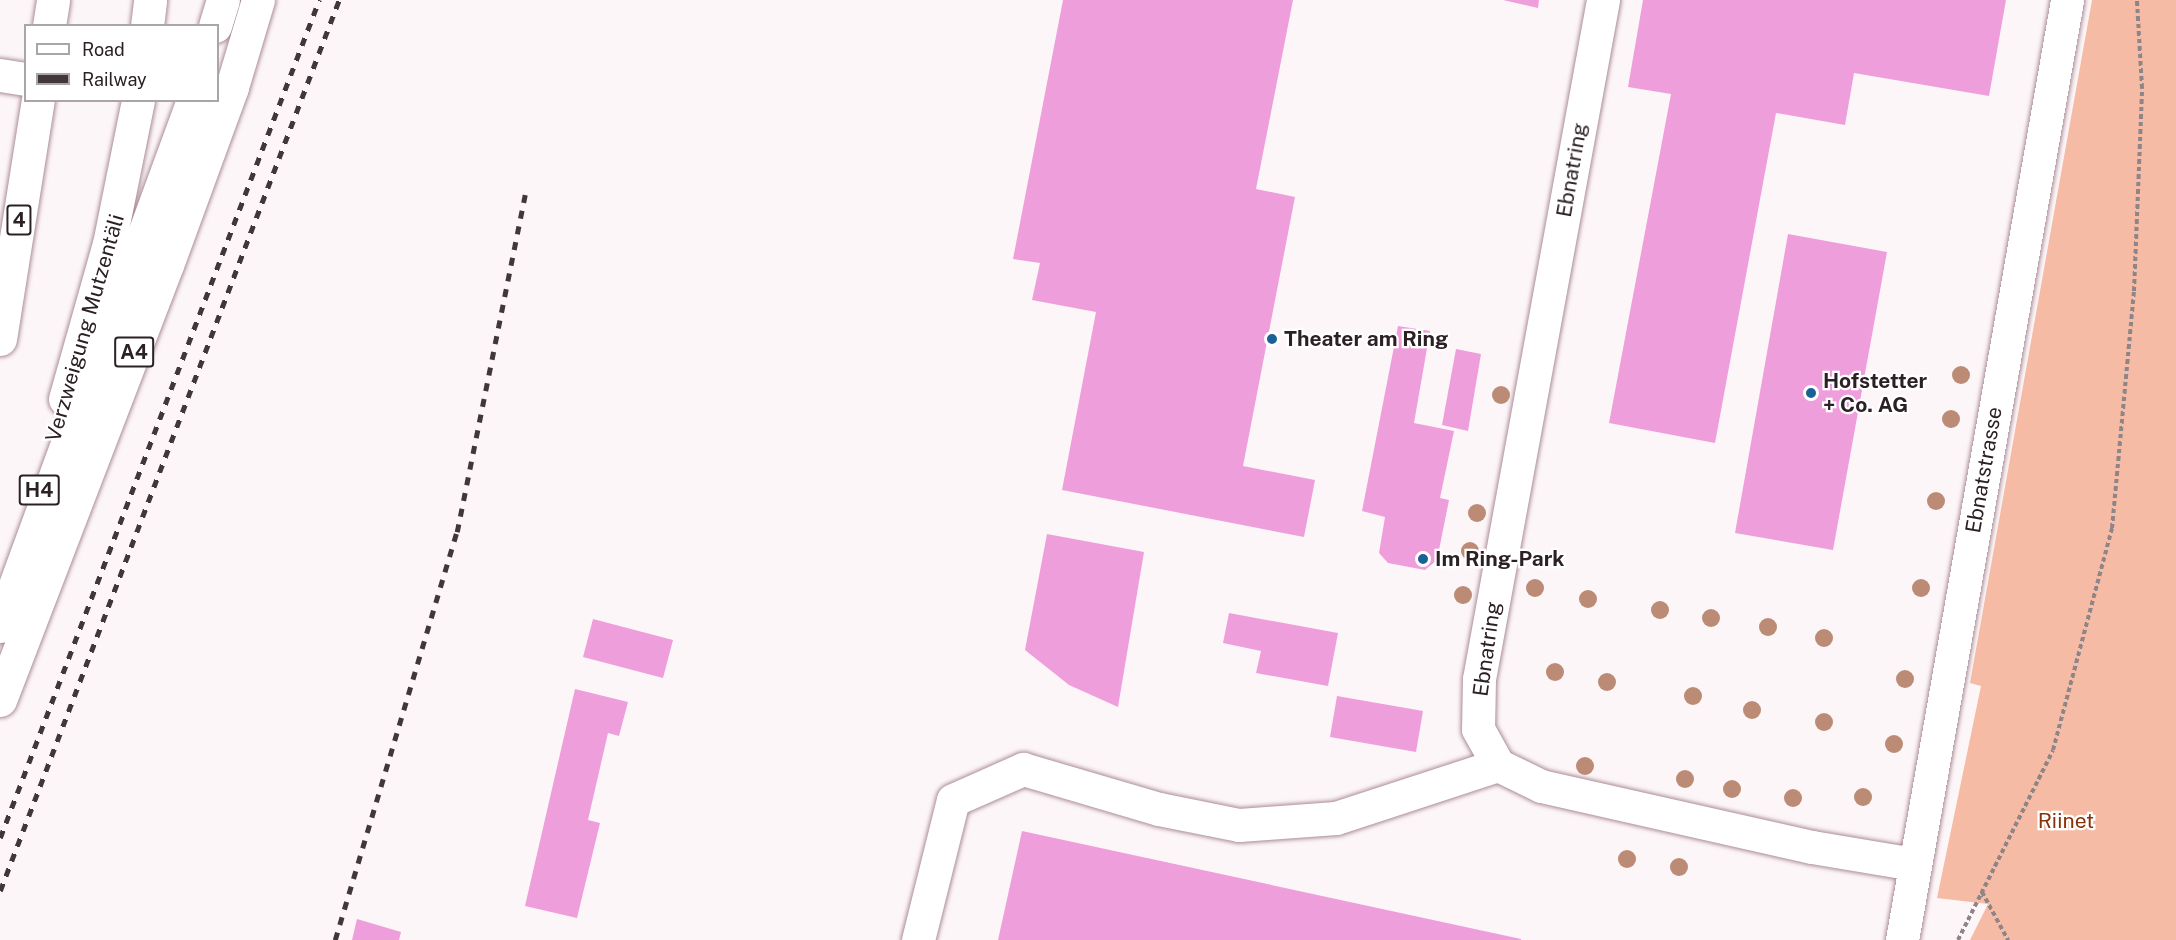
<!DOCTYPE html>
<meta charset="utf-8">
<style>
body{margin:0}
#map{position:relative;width:2176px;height:940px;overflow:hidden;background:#fdf6f8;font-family:"Public Sans",sans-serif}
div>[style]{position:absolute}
.forest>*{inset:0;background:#f5bba4}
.building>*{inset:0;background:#ef9edc}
.path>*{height:4px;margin-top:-2px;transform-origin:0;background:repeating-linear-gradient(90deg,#8e8588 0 4.5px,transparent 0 7.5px)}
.roads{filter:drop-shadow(0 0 2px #ab8d97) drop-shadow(0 0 2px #ab8d97)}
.minor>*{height:33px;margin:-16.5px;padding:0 16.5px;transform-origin:16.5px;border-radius:16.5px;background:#fff}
.major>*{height:33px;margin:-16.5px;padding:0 16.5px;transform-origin:16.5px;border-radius:16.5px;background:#fff}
.highway>*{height:33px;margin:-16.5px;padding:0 16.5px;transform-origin:16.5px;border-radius:16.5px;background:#fff}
.rail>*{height:4.5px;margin-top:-2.25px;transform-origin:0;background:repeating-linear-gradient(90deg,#413639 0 8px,transparent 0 16px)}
.trees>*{width:18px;height:18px;margin:-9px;border-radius:50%;background:#bc8b75}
.dots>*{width:16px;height:16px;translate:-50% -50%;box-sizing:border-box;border:3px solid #fff;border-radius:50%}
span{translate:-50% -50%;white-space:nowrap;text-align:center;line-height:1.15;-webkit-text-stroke:4.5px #fff;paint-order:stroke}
.shield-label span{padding:2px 4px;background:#fff;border:2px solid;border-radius:4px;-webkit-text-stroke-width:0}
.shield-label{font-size:20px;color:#2b2023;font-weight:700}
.street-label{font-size:21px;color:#2b2023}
.poi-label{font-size:21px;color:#2b2023;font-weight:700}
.left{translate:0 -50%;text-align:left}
.park-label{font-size:21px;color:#86330a}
.legend{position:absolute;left:24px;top:24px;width:195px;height:78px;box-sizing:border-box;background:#fff;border:2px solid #aaa6a7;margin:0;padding:8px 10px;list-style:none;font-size:18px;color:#2b2023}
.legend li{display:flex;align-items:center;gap:12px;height:30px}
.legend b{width:30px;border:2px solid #aaa6a7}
</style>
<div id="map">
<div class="forest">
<div style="clip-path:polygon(2092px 0,2176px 0,2176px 940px,1970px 940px,1988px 904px,1937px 898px,1981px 686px,1970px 683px)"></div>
</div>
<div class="building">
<div style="clip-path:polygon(1063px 0,1293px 0,1256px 189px,1295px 197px,1243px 466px,1315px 480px,1304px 537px,1062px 490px,1096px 312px,1032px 300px,1040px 263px,1013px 259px)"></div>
<div style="clip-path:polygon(1503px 0,1539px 0,1538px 8px)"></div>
<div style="clip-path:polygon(1643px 0,2006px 0,1989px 96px,1854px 73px,1845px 125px,1776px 113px,1715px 443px,1609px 423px,1671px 94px,1628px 87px)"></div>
<div style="clip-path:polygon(1788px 234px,1887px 252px,1833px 550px,1735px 533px)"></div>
<div style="clip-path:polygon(1398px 326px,1430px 331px,1414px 423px,1454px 431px,1440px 498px,1449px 500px,1437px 560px,1425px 570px,1388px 563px,1379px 553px,1385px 517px,1362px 511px)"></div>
<div style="clip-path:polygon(1456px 349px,1481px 354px,1468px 431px,1442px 425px)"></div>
<div style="clip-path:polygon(1047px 534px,1144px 552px,1118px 707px,1069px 685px,1025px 650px)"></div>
<div style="clip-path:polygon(1229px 613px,1338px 633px,1328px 686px,1256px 673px,1261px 651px,1223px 643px)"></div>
<div style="clip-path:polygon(593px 619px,673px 640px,663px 678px,583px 657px)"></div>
<div style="clip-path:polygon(575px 689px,628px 702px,619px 736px,608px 733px,588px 820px,600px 823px,577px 918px,525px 906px)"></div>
<div style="clip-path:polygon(1337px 696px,1423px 711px,1416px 752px,1330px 737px)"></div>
<div style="clip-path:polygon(1022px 831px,1521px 939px,1521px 940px,998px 940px)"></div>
<div style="clip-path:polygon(357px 919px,401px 932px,399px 940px,352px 940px)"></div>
</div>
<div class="path">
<div style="left:1982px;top:892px;width:55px;rotate:61.6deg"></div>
<div style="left:1958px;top:940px;width:212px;rotate:-63.4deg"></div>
<div style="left:2053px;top:750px;width:230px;rotate:-75.1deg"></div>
<div style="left:2112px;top:528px;width:238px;rotate:-84.7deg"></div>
<div style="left:2134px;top:291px;width:203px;rotate:-87.7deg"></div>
<div style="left:2142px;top:88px;width:88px;rotate:-93.3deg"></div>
</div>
<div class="roads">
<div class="minor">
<div style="left:1603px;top:0;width:690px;rotate:100.35deg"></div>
<div style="left:1479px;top:679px;width:50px;rotate:91.1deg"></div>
<div style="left:1478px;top:729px;width:41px;rotate:60.9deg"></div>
<div style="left:1498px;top:765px;width:48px;rotate:26deg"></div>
<div style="left:1541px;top:786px;width:278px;rotate:12.7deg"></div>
<div style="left:1812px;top:847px;width:103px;rotate:9.5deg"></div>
<div style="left:0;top:75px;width:26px;rotate:9deg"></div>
<div style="left:918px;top:940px;width:144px;rotate:-76deg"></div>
<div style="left:953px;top:800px;width:77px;rotate:-23.9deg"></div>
<div style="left:1023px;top:769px;width:142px;rotate:16.4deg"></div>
<div style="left:1159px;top:809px;width:82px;rotate:11.3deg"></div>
<div style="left:1239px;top:825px;width:97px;rotate:-4.1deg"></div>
<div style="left:1336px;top:818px;width:170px;rotate:-18.1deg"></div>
<div style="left:1902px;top:940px;width:954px;rotate:-80.04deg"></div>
</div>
<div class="major">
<div style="left:49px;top:26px;width:26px;rotate:-81deg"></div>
<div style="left:0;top:339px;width:242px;rotate:-81deg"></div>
</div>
<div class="highway">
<div style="left:147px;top:26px;width:26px;rotate:-83deg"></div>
<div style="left:215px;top:26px;width:27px;rotate:-73deg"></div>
<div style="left:65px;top:399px;width:161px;rotate:-74.2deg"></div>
<div style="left:109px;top:244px;width:147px;rotate:-78.6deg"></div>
<div style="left:0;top:626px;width:560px;rotate:-69.85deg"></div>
<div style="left:0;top:700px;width:466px;rotate:-69deg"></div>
<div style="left:167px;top:265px;width:189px;rotate:-69.9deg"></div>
<div style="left:232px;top:87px;width:91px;rotate:-73.4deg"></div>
</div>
</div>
<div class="rail">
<div style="left:0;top:838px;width:897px;rotate:-69.16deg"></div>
<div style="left:0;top:891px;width:953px;rotate:-69.17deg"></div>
<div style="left:335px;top:940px;width:426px;rotate:-73.4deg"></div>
<div style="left:457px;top:532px;width:350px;rotate:-78.6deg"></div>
</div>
<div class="trees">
<div style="left:1961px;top:375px"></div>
<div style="left:1501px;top:395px"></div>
<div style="left:1951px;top:419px"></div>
<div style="left:1936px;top:501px"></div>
<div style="left:1477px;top:513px"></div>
<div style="left:1470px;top:551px"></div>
<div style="left:1535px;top:588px"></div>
<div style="left:1921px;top:588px"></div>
<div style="left:1463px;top:595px"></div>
<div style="left:1588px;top:599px"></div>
<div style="left:1660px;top:610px"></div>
<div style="left:1711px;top:618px"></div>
<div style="left:1768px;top:627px"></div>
<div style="left:1824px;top:638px"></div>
<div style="left:1555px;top:672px"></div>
<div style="left:1905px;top:679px"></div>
<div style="left:1607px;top:682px"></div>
<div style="left:1693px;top:696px"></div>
<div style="left:1752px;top:710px"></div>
<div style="left:1824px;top:722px"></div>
<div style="left:1894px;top:744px"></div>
<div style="left:1585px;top:766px"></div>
<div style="left:1685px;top:779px"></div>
<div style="left:1732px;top:789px"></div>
<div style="left:1863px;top:797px"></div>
<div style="left:1793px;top:798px"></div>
<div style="left:1627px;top:859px"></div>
<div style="left:1679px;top:867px"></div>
</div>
<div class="dots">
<div style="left:1272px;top:339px;background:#1b6195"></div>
<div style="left:1811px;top:393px;background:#1b6195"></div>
<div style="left:1423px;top:559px;background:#1b6195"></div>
</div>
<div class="shield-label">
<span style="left:19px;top:220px">4</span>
<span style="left:134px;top:352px">A4</span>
<span style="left:39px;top:490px">H4</span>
</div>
<div class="street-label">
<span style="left:1572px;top:170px;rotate:-80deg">Ebnatring</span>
<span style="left:85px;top:328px;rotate:-74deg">Verzweigung Mutzentäli</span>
<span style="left:1984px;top:470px;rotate:-80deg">Ebnatstrasse</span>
<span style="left:1487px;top:649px;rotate:-82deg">Ebnatring</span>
</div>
<div class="poi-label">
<span class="left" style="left:1284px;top:339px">Theater am Ring</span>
<span class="left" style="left:1823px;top:393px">Hofstetter<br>+ Co. AG</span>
<span class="left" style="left:1435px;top:559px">Im Ring-Park</span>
</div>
<div class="park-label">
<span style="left:2066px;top:821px">Riinet</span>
</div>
<ul class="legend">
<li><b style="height:8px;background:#fff"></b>Road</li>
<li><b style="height:8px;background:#413639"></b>Railway</li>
</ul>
</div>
